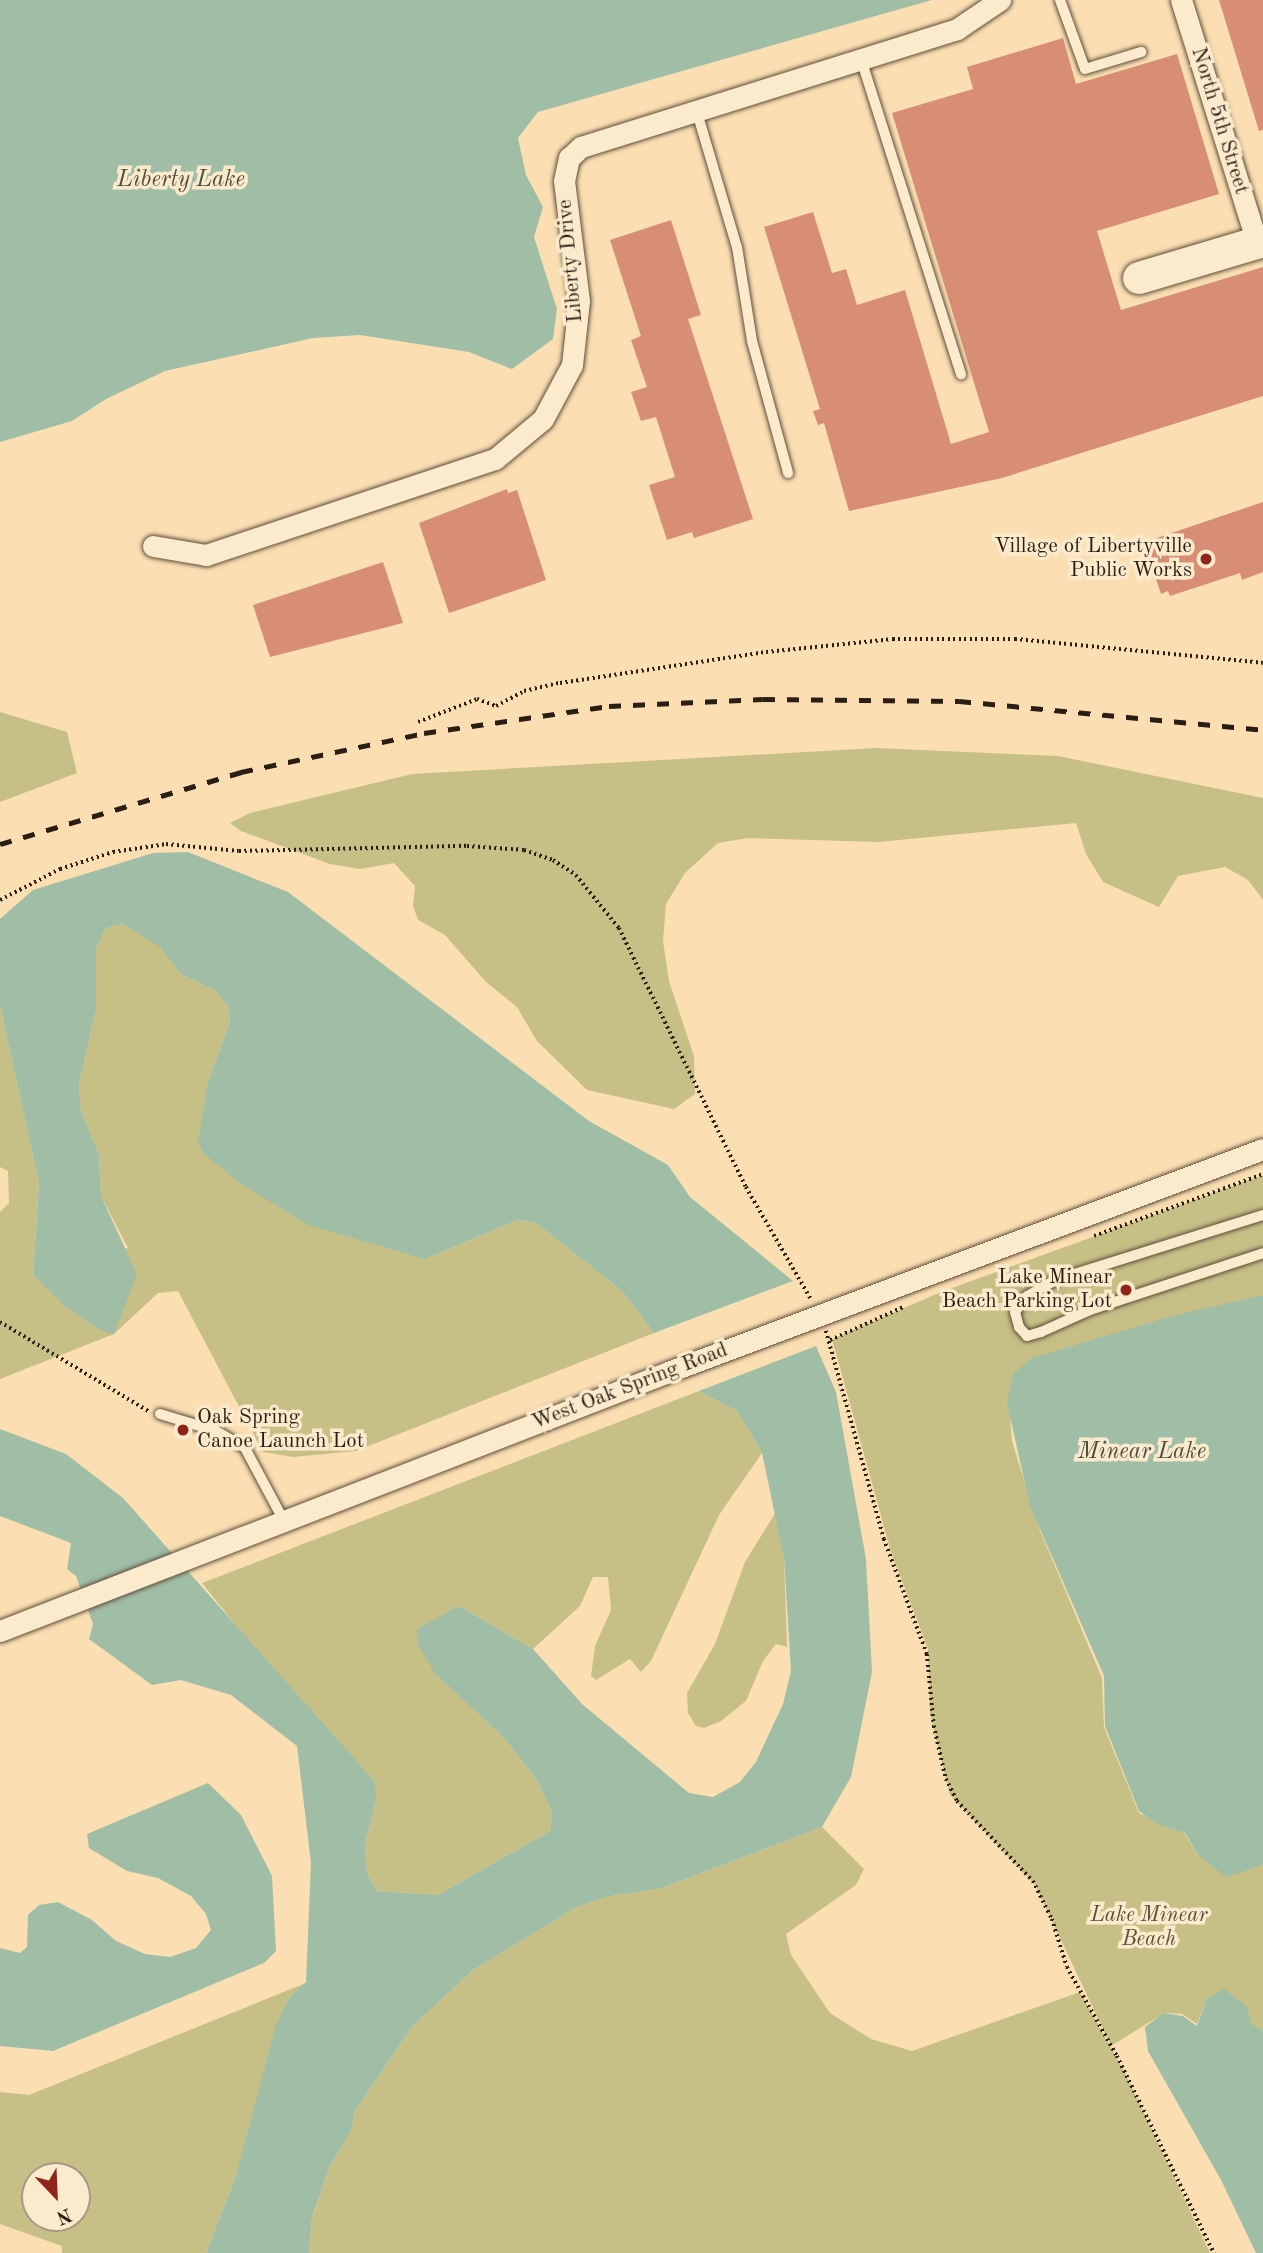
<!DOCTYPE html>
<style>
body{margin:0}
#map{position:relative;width:1263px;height:2253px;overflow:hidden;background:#fbdfb2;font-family:"Old Standard TT",serif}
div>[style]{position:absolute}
.green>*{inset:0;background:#c6c087}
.water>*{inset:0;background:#a0bda6}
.building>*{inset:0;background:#d88e74}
.path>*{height:3.5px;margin-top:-1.75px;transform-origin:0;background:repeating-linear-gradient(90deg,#2a1e13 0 2px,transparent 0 5.5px)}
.roads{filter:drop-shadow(0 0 2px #5e4e3b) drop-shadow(0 0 2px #5e4e3b)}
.lane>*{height:10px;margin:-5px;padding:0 5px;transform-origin:5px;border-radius:5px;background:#fceacd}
.street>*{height:21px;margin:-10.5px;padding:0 10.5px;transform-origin:10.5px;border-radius:10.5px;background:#fceacd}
.secondary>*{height:32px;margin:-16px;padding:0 16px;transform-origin:16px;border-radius:16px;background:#fceacd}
.rail>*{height:5px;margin-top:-2.5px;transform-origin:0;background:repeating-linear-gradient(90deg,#2a1e13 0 12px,transparent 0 24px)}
.dots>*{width:19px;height:19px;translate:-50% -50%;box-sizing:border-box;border:4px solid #fceacd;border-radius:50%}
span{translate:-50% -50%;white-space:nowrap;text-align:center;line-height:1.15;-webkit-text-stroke:7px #fceacd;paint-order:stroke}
.street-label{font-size:21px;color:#2a1e13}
.poi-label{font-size:21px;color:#2a1e13}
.right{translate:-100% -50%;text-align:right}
.left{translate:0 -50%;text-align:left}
.park-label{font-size:21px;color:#594f36;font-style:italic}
.water-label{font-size:23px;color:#4d4e3f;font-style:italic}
.north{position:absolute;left:21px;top:2162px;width:70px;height:70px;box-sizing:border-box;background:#fceacd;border:2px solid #a89883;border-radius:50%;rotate:157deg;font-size:19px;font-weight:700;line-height:28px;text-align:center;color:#2a1e13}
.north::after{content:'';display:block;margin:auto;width:24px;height:32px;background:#8f2418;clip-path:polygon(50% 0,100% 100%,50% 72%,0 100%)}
</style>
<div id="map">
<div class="green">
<div style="clip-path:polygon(0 712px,67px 732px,77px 773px,0 802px)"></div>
<div style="clip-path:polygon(876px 748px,1058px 756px,1263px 798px,1263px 900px,1248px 880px,1225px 867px,1178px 876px,1159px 907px,1103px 882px,1086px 854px,1076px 823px,878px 842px,748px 838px,718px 843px,685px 873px,666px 904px,663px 941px,669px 981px,694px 1056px,695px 1094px,674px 1109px,587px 1090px,537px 1041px,517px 1007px,486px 982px,445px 935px,418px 920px,413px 906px,415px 886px,394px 863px,360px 869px,330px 864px,241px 831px,230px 823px,250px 813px,412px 774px)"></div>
<div style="clip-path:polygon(123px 924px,161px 947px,181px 974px,217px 992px,228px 1006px,230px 1022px,208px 1082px,425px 1259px,518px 1220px,536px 1223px,622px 1291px,654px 1333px,356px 1451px,293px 1457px,263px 1452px,178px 1291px,158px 1293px,114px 1334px,0 1379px,0 1212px,9px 1203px,8px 1171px,0 1167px,0 1006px,39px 1183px,33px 1275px,128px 1248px,101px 1196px,99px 1154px,81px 1111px,79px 1084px,96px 1010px,96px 949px,106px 928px)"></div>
<div style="clip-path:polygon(1263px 1175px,1263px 1305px,1009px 1402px,1012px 1441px,1039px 1528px,1102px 1678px,1104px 1727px,1139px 1813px,1184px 1833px,1198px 1855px,1226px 1876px,1263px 1865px,1263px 2031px,1207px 1999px,1197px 2024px,1182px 2014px,1164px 2013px,1111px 2046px,1035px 1885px,950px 1795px,930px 1714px,928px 1649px,891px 1552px,832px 1339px,941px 1292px)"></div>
<div style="clip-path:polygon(699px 1391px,737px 1411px,762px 1453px,719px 1515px,651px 1661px,641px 1672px,630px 1659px,596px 1680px,591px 1676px,595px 1646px,611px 1610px,608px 1577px,593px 1577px,580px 1606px,533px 1649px,459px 1606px,436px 1675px,503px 1737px,536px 1779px,552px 1812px,550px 1831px,438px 1895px,377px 1891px,367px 1873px,365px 1845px,376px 1801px,202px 1583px)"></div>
<div style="clip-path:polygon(776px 1512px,784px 1559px,787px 1647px,776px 1644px,763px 1661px,746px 1701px,721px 1721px,704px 1728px,696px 1726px,688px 1713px,687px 1693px,715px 1644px,745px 1562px)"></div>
<div style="clip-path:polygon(822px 1827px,864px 1869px,856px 1885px,786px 1934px,791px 1955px,830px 2013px,871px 2039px,912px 2051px,1080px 1992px,1126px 2075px,1210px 2253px,309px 2253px,312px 2219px,330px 2166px,351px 2131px,355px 2111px,412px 2027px,473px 1970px,577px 1907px,605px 1897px,662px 1888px)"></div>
<div style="clip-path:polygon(evenodd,306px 1983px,290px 1997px,236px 2176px,206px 2253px,62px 2253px,62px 2246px,0 2224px,0 2092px,29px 2095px,306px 1983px,35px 2176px,77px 2176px,77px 2218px,35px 2218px,35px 2176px)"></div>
</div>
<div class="water">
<div style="clip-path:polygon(0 0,932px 0,538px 112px,518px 138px,526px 175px,543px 207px,534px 237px,557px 309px,553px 339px,512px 369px,469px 352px,360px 335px,313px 338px,165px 371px,106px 399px,72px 421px,0 442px)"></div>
<div style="clip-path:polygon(188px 852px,288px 892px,589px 1121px,668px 1165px,690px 1197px,793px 1281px,654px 1333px,622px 1291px,536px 1223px,518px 1220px,425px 1259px,308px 1225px,240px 1183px,203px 1153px,198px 1142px,208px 1082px,230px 1022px,228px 1006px,217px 992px,181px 974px,160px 947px,123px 924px,106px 928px,96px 949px,96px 1010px,79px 1084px,81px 1111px,99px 1154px,101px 1196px,137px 1274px,114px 1334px,100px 1330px,65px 1306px,33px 1275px,39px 1183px,0 1006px,0 919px,33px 890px,153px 853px)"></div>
<div style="clip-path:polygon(1263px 1295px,1263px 1865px,1226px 1877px,1198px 1855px,1185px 1833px,1157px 1824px,1139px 1811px,1105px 1726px,1104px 1676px,1030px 1506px,1007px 1403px,1013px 1374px,1032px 1358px,1172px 1316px)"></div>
<div style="clip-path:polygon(816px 1346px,836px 1392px,866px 1559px,872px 1672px,851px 1777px,822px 1827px,662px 1888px,605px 1897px,577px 1907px,473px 1970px,412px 2027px,355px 2111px,351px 2131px,330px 2166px,312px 2218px,309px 2253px,206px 2253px,236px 2176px,276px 2025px,290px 1997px,306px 1982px,311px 1863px,297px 1746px,231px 1695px,181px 1680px,152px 1685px,89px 1639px,93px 1624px,76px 1576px,67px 1569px,71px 1543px,0 1516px,0 1429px,66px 1454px,123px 1498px,375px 1782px,376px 1801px,365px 1845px,367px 1873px,377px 1891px,438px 1895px,550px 1831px,552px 1812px,536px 1779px,503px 1737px,436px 1675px,418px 1645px,417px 1629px,459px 1606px,533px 1649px,582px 1704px,689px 1793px,713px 1797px,740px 1782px,756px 1762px,783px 1704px,791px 1671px,784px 1558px,762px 1453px,737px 1411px,699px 1391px)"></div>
<div style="clip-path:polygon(208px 1783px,241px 1815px,272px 1876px,276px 1951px,264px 1963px,53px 2051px,0 2046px,0 1948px,20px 1953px,27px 1947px,28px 1915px,39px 1905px,58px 1902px,92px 1920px,116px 1941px,145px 1954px,170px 1957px,196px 1948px,211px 1930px,206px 1914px,191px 1896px,158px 1878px,127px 1871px,89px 1848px,87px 1834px)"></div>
<div style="clip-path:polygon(1224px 1989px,1246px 2006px,1252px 2024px,1263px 2031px,1263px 2253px,1256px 2253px,1221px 2180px,1148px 2051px,1145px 2027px,1163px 2013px,1183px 2016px,1197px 2026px,1207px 1998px)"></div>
</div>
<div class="building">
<div style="clip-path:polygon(1219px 0,1263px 0,1263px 130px,1259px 131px)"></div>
<div style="clip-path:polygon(1063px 38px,1076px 84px,1177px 54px,1219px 194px,1097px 231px,1121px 310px,1263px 267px,1263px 396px,1002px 478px,849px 511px,824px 423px,818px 425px,813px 411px,820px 409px,764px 227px,813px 212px,832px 273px,846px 269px,857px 305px,905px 290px,951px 444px,989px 432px,892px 113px,973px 89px,967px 67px)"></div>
<div style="clip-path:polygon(671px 220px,701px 315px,688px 319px,753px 519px,694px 538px,692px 532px,667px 540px,649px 485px,675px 477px,656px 417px,641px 421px,631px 392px,647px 387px,631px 340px,641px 336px,610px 240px)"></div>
<div style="clip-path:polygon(507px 489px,508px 493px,517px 490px,546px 580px,449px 613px,419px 523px)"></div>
<div style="clip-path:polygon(1263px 502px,1263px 572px,1242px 580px,1240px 573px,1170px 596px,1168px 591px,1161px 594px,1145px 546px,1151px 540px)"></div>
<div style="clip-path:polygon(383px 562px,403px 623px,270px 657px,253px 605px)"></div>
</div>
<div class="path">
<div style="left:418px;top:722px;width:63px;rotate:-21.3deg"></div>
<div style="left:477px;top:699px;width:20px;rotate:20deg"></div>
<div style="left:496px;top:706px;width:32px;rotate:-28deg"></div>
<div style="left:524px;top:691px;width:37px;rotate:-13deg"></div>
<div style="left:560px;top:683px;width:208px;rotate:-8.6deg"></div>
<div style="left:766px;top:652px;width:128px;rotate:-5.8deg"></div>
<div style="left:893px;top:639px;width:122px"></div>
<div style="left:1015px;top:639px;width:249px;rotate:5.5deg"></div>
<div style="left:0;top:900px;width:68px;rotate:-27.3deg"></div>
<div style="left:60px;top:869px;width:56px;rotate:-17.8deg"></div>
<div style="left:113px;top:852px;width:54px;rotate:-8.6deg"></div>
<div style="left:166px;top:844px;width:73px;rotate:5.5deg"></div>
<div style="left:239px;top:851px;width:228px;rotate:-1.3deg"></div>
<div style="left:467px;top:846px;width:57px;rotate:4deg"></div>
<div style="left:524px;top:850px;width:31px;rotate:19deg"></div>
<div style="left:553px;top:860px;width:27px;rotate:33deg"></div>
<div style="left:576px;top:875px;width:68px;rotate:50.9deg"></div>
<div style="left:619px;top:928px;width:288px;rotate:63.9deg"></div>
<div style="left:746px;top:1187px;width:129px;rotate:59.9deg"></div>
<div style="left:1094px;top:1236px;width:180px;rotate:-20.1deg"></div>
<div style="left:0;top:1322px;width:173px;rotate:31deg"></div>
<div style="left:826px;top:1331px;width:216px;rotate:74.4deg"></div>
<div style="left:884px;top:1539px;width:123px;rotate:69.5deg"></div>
<div style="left:927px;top:1654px;width:72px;rotate:84.4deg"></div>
<div style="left:934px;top:1726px;width:54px;rotate:77.2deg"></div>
<div style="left:946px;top:1779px;width:25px;rotate:63deg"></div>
<div style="left:957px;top:1801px;width:110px;rotate:46.5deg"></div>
<div style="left:1033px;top:1881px;width:42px;rotate:63.4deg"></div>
<div style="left:1052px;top:1919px;width:50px;rotate:72.6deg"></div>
<div style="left:1067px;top:1967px;width:102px;rotate:60.7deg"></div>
<div style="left:1117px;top:2056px;width:220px;rotate:63.8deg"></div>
<div style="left:830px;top:1340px;width:80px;rotate:-24.3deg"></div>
</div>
<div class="roads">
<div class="lane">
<div style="left:1060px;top:0;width:73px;rotate:70.1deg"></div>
<div style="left:1085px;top:69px;width:59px;rotate:-16.9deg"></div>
<div style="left:861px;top:59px;width:331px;rotate:72.4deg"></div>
<div style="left:696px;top:109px;width:144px;rotate:73.5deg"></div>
<div style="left:737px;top:247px;width:95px;rotate:80.9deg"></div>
<div style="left:752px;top:341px;width:137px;rotate:74.7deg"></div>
<div style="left:1263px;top:1215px;width:217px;rotate:162.6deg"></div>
<div style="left:1056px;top:1280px;width:33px;rotate:151deg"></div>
<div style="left:1027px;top:1296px;width:20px;rotate:127deg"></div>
<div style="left:1015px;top:1312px;width:16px;rotate:75deg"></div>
<div style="left:1019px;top:1327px;width:12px;rotate:48deg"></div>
<div style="left:1027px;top:1336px;width:15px;rotate:-16deg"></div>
<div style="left:1041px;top:1332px;width:54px;rotate:-24.2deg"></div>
<div style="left:1090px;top:1310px;width:182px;rotate:-18.2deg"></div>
<div style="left:160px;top:1414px;width:59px;rotate:16.9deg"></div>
<div style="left:216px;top:1431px;width:34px;rotate:30deg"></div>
<div style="left:245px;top:1448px;width:83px;rotate:61.9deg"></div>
</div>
<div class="street">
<div style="left:1181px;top:0;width:255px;rotate:72.6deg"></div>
<div style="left:153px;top:546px;width:54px;rotate:9.6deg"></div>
<div style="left:206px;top:555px;width:305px;rotate:-18.4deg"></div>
<div style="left:495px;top:459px;width:62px;rotate:-39.8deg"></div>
<div style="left:543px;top:419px;width:61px;rotate:-61.8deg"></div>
<div style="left:572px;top:365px;width:64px;rotate:-83.8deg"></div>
<div style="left:579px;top:301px;width:121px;rotate:-97.1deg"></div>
<div style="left:564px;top:181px;width:24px;rotate:-78deg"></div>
<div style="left:569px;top:158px;width:16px;rotate:-43deg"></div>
<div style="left:581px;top:147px;width:394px;rotate:-17.4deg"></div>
<div style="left:957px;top:29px;width:52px;rotate:-34deg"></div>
<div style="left:0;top:1631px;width:716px;rotate:-21.19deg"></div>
<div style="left:668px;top:1372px;width:635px;rotate:-20.55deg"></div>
</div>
<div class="secondary">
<div style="left:1139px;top:278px;width:129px;rotate:-16.6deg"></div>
</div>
</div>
<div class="rail">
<div style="left:0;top:844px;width:252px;rotate:-16.6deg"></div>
<div style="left:241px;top:772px;width:187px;rotate:-12deg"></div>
<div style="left:424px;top:733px;width:187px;rotate:-8.3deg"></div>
<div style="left:609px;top:706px;width:154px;rotate:-2.6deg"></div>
<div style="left:763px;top:699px;width:196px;rotate:0.6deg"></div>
<div style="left:959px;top:701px;width:305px;rotate:5.4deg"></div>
</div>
<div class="dots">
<div style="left:1206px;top:559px;background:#8f2418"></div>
<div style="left:1126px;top:1290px;background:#8f2418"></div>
<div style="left:183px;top:1430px;background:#8f2418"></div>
</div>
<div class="street-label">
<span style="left:1219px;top:121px;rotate:73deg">North 5th Street</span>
<span style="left:571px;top:261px;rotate:-95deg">Liberty Drive</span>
<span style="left:630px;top:1387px;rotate:-21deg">West Oak Spring Road</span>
</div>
<div class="poi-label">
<span class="right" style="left:1192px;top:559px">Village of Libertyville<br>Public Works</span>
<span class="right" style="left:1112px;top:1290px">Lake Minear<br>Beach Parking Lot</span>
<span class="left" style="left:197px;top:1430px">Oak Spring<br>Canoe Launch Lot</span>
</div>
<div class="park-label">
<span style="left:1149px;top:1928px">Lake Minear<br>Beach</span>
</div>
<div class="water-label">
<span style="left:181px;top:180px">Liberty Lake</span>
<span style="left:1142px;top:1452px">Minear Lake</span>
</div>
<div class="north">N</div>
</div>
